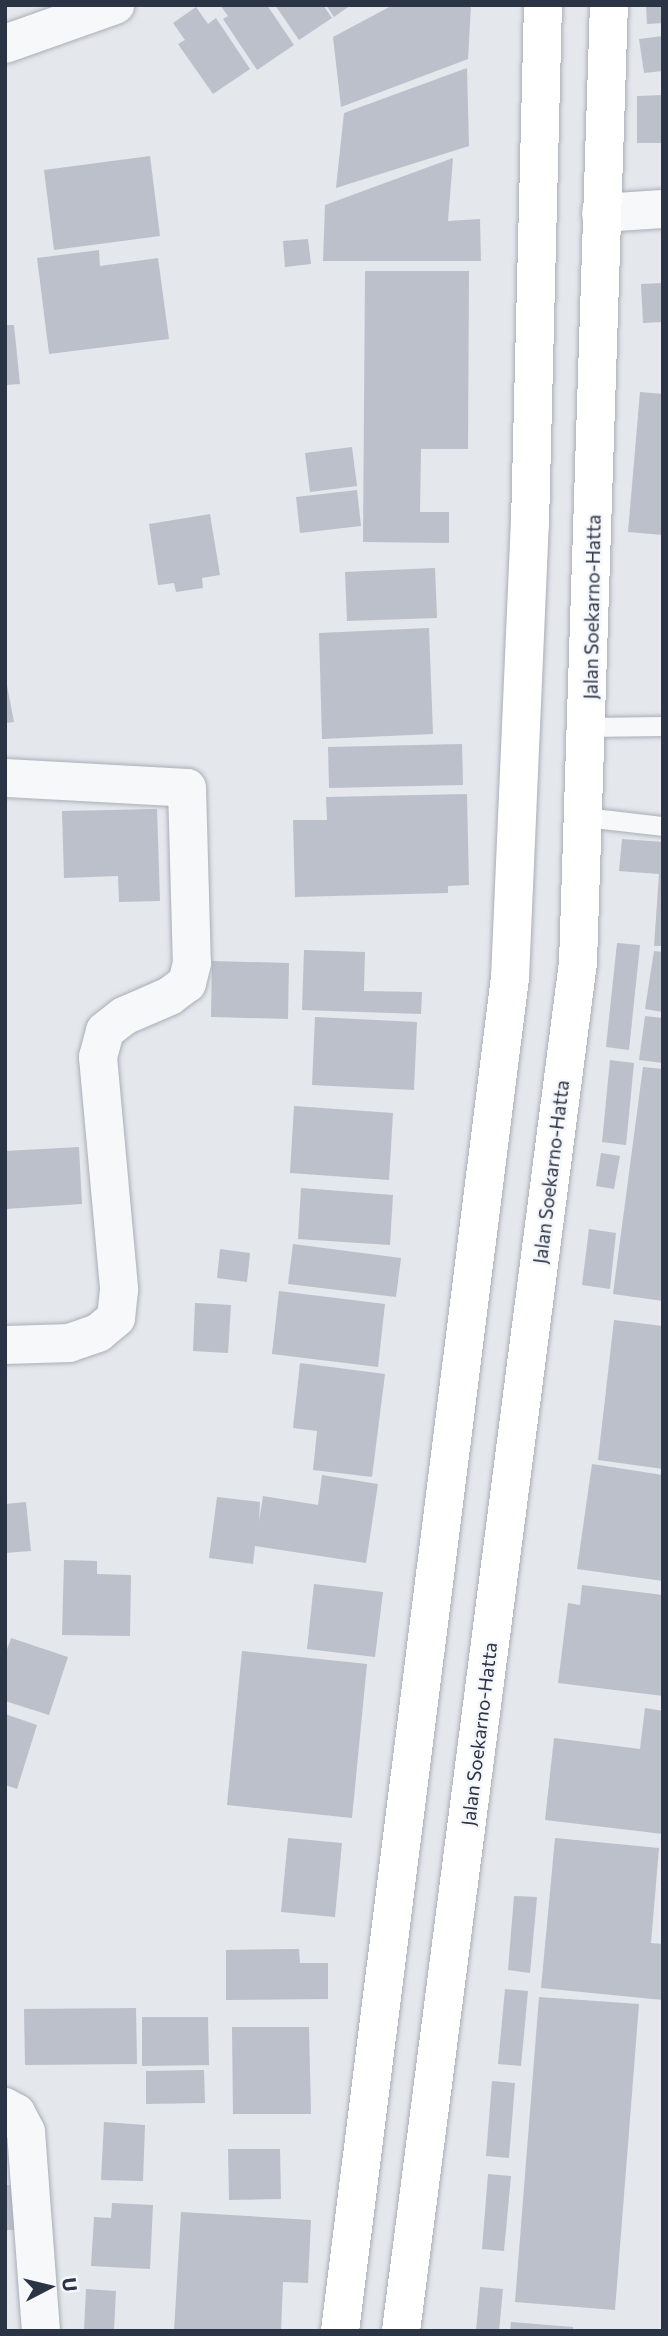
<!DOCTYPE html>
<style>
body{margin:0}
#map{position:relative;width:668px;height:2336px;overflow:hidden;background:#e4e7ec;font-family:Commissioner,sans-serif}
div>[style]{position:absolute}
.building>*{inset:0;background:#bbc0ca}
.roads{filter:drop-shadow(0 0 2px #a9aeb7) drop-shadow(0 0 2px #a9aeb7)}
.service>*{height:19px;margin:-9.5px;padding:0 9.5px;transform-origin:9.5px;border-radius:9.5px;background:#f7f8fa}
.minor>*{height:38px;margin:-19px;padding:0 19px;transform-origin:19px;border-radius:19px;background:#f7f8fa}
.trunk>*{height:38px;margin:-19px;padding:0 19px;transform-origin:19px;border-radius:19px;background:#fff}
span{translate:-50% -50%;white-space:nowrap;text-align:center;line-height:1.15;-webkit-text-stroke:5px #f4f6f9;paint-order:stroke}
.street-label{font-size:19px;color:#2b3445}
.frame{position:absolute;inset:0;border:7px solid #2b3445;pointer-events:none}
.north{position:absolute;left:14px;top:2252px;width:70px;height:70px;-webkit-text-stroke:5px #f4f6f9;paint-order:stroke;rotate:83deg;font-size:19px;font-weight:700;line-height:28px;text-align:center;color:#2b3445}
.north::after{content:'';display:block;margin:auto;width:24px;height:32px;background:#2b3445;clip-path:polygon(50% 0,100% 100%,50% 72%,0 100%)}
</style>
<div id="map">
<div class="building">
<div style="clip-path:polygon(220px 5px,267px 5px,294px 45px,257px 70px,223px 19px,228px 16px)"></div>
<div style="clip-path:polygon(275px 5px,323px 5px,332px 18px,299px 40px)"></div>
<div style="clip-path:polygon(326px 5px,351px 5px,334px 17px)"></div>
<div style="clip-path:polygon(393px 5px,471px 5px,468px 59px,341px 107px,333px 37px)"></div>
<div style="clip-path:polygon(646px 5px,663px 5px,663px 23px,647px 24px)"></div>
<div style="clip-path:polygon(196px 7px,208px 24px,216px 18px,250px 69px,213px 94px,178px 44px,185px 40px,173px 23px)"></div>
<div style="clip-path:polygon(663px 36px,663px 71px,644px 73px,639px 39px)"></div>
<div style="clip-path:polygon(467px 68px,469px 146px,336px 188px,344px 113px)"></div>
<div style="clip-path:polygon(663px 95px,663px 143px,637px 143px,637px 96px)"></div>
<div style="clip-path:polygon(150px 156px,160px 236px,54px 250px,44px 170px)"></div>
<div style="clip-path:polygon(453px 158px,448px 221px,480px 219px,481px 261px,323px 261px,325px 205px)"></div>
<div style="clip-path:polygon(308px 239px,311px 264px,285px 267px,283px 241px)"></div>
<div style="clip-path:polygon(99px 250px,100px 266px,158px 258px,169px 339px,49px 354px,37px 258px)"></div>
<div style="clip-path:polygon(365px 271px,469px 271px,468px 449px,421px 449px,420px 512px,449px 512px,449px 543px,363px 542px)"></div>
<div style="clip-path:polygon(663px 283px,663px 322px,643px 323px,641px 284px)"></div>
<div style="clip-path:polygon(5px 325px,14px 325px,20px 384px,5px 385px)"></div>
<div style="clip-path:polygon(640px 392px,663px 394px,663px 535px,628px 532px)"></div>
<div style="clip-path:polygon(352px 447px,357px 486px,310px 492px,305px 453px)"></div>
<div style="clip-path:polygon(357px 490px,361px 526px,300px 533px,296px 497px)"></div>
<div style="clip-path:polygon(210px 514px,220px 575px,202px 578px,203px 588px,176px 592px,174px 583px,158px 585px,149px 524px)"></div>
<div style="clip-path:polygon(435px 568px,437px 618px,347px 621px,345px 572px)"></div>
<div style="clip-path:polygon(429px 628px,433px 734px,322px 739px,319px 633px)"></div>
<div style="clip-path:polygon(5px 675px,14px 722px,5px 723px)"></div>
<div style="clip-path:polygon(462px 744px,463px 785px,329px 788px,328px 747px)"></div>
<div style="clip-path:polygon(467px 794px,469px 885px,448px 886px,448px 893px,295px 897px,293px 820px,327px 820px,326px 797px)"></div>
<div style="clip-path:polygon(157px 809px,160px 901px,119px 902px,118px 876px,64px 878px,62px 811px)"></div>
<div style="clip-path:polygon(622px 839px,663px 842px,663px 946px,654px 946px,659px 874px,619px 871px)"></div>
<div style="clip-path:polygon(617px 943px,640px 945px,629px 1050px,606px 1047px)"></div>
<div style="clip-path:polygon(304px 950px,365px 952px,364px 991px,422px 992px,421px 1014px,302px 1010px)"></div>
<div style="clip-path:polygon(654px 951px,663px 952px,663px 1012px,645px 1009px)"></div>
<div style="clip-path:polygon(212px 961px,289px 963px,288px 1019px,211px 1017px)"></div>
<div style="clip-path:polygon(645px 1016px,663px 1018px,663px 1063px,639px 1060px)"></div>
<div style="clip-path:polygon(315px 1017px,417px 1022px,414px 1090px,312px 1085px)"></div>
<div style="clip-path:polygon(610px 1060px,634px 1063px,626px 1145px,602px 1142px)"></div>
<div style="clip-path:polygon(643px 1067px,663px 1069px,663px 1301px,613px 1294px)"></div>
<div style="clip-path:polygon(294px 1106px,393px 1113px,389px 1180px,290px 1173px)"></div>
<div style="clip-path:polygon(79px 1147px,82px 1204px,5px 1209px,5px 1151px)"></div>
<div style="clip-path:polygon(601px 1153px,620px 1156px,614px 1189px,596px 1186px)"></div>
<div style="clip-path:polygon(301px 1188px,393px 1195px,390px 1245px,298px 1239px)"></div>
<div style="clip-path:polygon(589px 1229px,616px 1233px,610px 1289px,582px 1285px)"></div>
<div style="clip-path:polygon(293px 1244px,401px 1258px,396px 1297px,288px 1284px)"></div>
<div style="clip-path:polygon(220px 1249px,250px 1253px,247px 1282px,217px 1278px)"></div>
<div style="clip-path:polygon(279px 1291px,385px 1304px,378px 1367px,272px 1354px)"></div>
<div style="clip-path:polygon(195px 1303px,231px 1305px,228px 1353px,193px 1351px)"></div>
<div style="clip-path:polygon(614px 1320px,663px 1326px,663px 1469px,598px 1460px)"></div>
<div style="clip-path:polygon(300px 1363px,385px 1374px,372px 1477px,313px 1470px,317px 1431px,293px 1428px)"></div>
<div style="clip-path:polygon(592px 1464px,663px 1475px,663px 1581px,577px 1569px)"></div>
<div style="clip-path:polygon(322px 1475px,378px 1484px,366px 1563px,255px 1546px,253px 1564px,209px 1558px,217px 1497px,260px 1502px,259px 1522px,263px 1496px,318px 1505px)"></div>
<div style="clip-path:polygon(26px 1502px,31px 1551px,5px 1553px,5px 1504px)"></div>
<div style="clip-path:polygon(64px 1560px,97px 1561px,97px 1574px,131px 1575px,130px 1636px,62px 1635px)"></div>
<div style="clip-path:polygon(314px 1584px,383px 1592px,375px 1657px,307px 1649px)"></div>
<div style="clip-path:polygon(582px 1585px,663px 1595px,663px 1696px,558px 1683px,568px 1603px,580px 1605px)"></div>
<div style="clip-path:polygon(11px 1638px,68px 1657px,49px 1715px,5px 1701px,5px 1655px)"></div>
<div style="clip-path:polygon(242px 1651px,367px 1664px,352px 1818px,227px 1805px)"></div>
<div style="clip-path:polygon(645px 1708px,663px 1711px,663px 1834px,545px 1820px,554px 1738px,640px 1749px)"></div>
<div style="clip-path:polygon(5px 1714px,37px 1725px,17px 1789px,5px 1785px)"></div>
<div style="clip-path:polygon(288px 1838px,342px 1843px,335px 1917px,281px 1912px)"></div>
<div style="clip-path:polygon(555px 1838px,659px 1848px,651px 1943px,663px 1944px,663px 2000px,541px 1988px)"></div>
<div style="clip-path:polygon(514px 1896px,537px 1897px,530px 1973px,508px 1970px)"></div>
<div style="clip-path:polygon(299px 1949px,300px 1963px,328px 1963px,328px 1999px,226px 2000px,226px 1950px)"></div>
<div style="clip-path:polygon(505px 1989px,528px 1991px,521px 2066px,498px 2064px)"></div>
<div style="clip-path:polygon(539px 1997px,639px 2004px,615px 2310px,515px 2302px)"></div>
<div style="clip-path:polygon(136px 2008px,137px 2064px,25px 2065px,24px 2009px)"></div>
<div style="clip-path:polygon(142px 2017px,208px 2017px,209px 2065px,142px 2066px)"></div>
<div style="clip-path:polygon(232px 2027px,309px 2027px,311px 2114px,233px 2114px)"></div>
<div style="clip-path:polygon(204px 2070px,205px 2103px,146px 2104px,146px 2071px)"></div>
<div style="clip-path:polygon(492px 2081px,515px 2083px,509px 2158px,486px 2156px)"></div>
<div style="clip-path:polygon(104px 2122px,145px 2125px,143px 2181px,101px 2180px)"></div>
<div style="clip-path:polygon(228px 2149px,280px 2149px,281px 2199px,229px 2200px)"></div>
<div style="clip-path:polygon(488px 2174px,511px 2176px,504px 2251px,482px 2249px)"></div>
<div style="clip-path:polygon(5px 2185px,11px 2185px,15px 2230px,5px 2230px)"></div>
<div style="clip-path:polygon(112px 2203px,153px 2205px,150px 2269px,91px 2266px,94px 2217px,111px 2218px)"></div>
<div style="clip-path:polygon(181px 2212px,311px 2220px,308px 2283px,283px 2282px,281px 2331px,174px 2331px)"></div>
<div style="clip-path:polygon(480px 2287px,503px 2289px,499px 2331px,476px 2331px)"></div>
<div style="clip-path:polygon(86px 2289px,116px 2291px,114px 2331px,84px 2331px)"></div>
<div style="clip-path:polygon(511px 2322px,573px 2327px,573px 2331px,510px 2331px)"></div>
</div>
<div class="roads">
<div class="service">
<div style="left:589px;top:727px;width:74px;rotate:-0.8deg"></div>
<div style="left:585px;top:817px;width:79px;rotate:6.6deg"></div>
</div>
<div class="minor">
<div style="left:5px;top:44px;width:117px;rotate:-19.5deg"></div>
<div style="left:601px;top:213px;width:62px;rotate:-3.7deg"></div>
<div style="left:5px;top:778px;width:182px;rotate:3.1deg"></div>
<div style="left:187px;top:788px;width:175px;rotate:88.4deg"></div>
<div style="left:192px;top:963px;width:21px;rotate:104deg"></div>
<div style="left:187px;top:983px;width:21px;rotate:143deg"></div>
<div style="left:170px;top:996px;width:50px;rotate:156.5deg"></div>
<div style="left:124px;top:1016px;width:24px;rotate:142deg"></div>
<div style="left:105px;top:1031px;width:27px;rotate:105deg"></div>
<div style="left:98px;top:1057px;width:234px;rotate:84.8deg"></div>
<div style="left:119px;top:1290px;width:28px;rotate:96deg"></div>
<div style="left:116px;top:1318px;width:23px;rotate:140deg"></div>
<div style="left:98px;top:1333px;width:31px;rotate:161deg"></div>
<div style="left:69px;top:1343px;width:64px;rotate:178.2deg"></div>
<div style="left:5px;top:2107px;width:13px;rotate:29deg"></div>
<div style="left:16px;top:2113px;width:21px;rotate:62deg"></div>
<div style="left:26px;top:2132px;width:200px;rotate:85.7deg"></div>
</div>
<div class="trunk">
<div style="left:340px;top:2331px;width:1364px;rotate:-82.84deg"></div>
<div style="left:510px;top:978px;width:454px;rotate:-87.5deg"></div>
<div style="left:530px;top:524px;width:519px;rotate:-88.57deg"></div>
<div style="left:401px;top:2331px;width:1379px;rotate:-82.63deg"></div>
<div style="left:578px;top:963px;width:959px;rotate:-88.15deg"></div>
</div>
</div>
<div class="street-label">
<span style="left:592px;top:607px;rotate:-89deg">Jalan Soekarno-Hatta</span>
<span style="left:551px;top:1172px;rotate:-83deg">Jalan Soekarno-Hatta</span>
<span style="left:479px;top:1734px;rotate:-83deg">Jalan Soekarno-Hatta</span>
</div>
<div class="frame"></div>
<div class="north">U</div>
</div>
